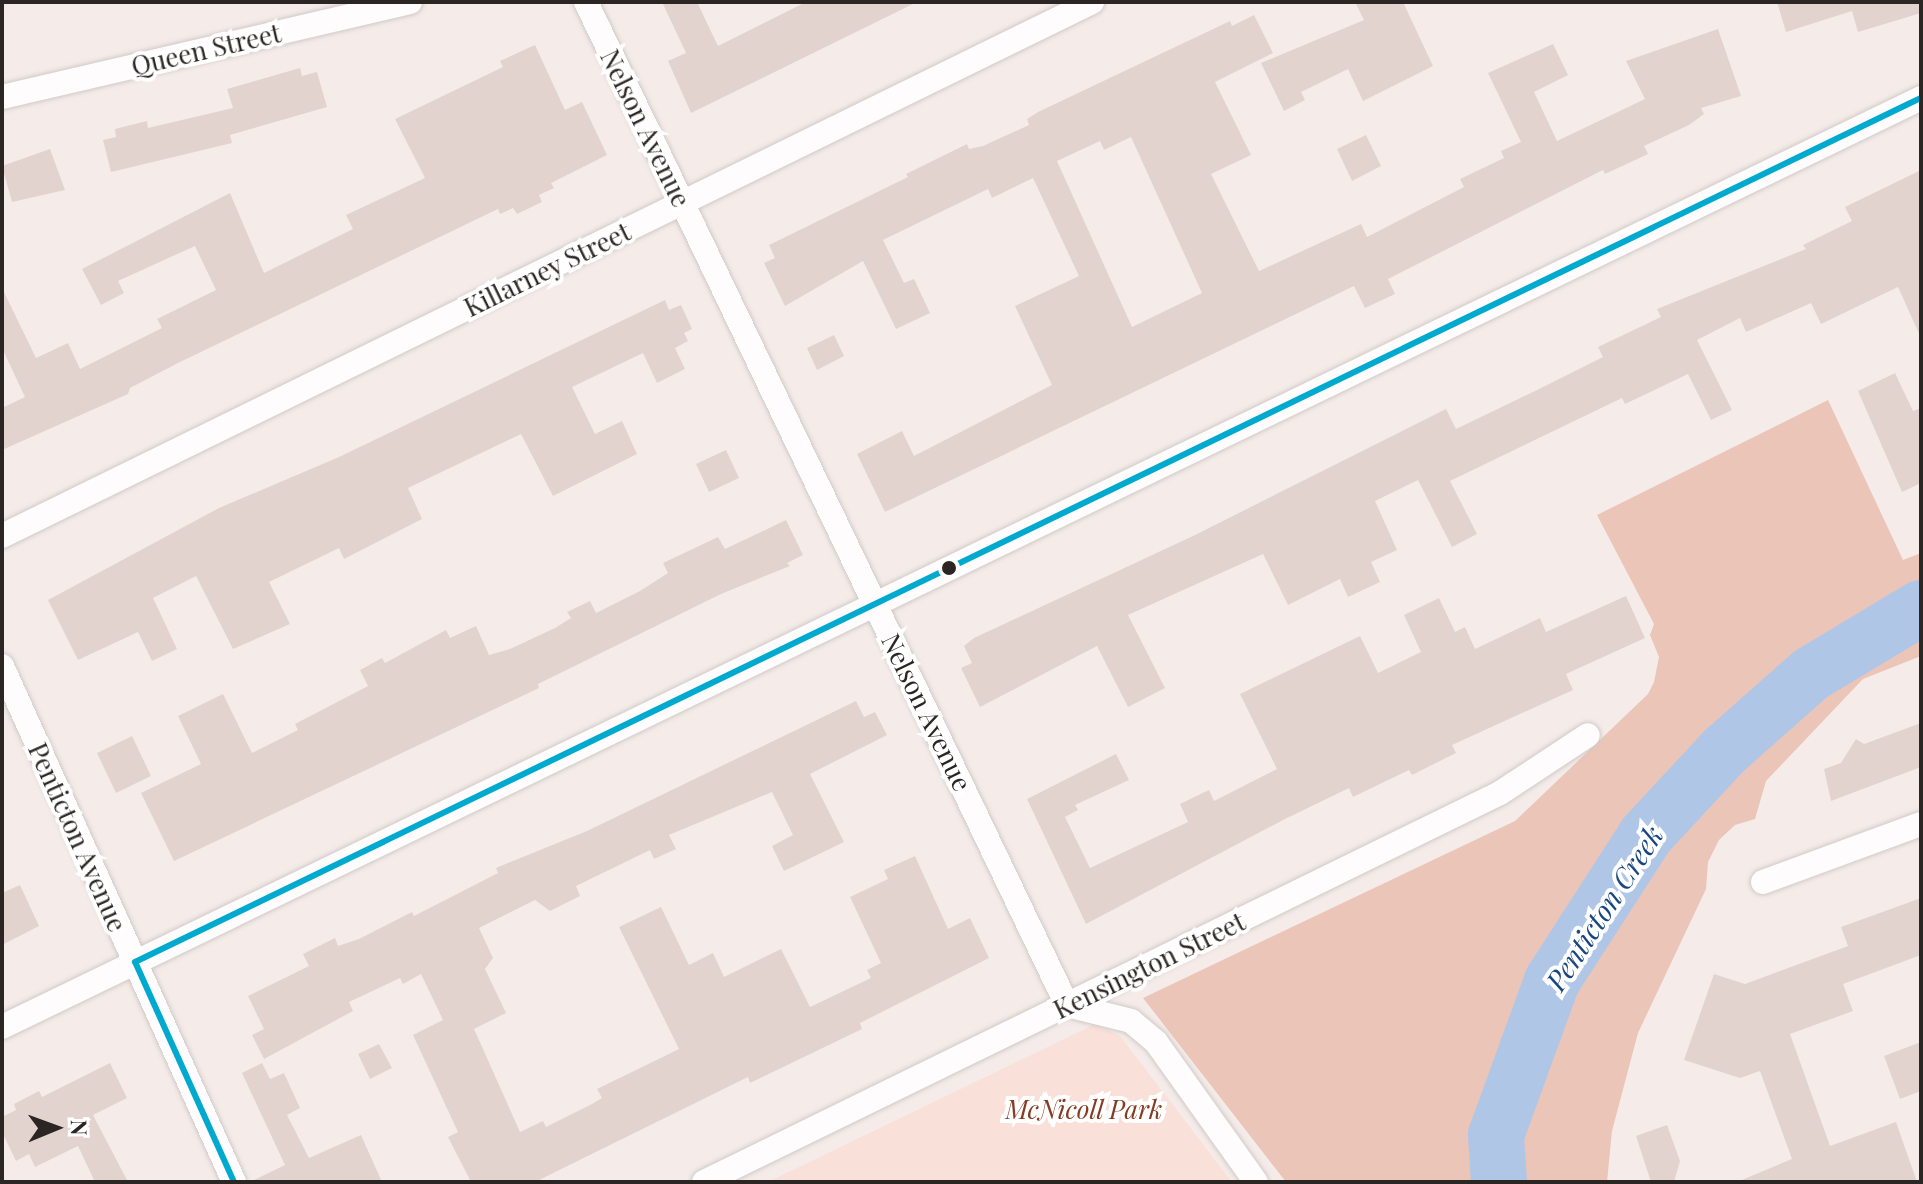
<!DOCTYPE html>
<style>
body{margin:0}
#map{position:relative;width:1923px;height:1184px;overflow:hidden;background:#f5ece9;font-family:"Playfair Display",serif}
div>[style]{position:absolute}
.green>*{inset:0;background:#f9e0d8}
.forest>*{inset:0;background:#ebc5b8}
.river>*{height:56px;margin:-28px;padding:0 28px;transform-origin:28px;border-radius:28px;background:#b0c6e7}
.building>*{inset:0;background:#e3d3ce}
.roads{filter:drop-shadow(0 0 2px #d1cac8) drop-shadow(0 0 2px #d1cac8)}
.street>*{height:24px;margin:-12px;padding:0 12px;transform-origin:12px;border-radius:12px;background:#fefcfc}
.bus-1>*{height:6px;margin:-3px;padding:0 3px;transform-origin:3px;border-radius:3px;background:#00a9ce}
.dots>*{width:22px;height:22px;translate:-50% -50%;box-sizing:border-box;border:4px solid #fff;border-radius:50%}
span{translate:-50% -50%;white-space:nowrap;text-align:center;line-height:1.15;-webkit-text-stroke:8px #fff;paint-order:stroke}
.street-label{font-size:26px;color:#2b2523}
.park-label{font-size:26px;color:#863c22;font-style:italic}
.water-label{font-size:28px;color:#194680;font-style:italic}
.frame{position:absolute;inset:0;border:4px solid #2b2523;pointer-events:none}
.north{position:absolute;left:16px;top:1088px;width:80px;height:80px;-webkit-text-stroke:6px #fff;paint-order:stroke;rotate:89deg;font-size:22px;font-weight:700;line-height:32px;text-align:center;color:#2b2523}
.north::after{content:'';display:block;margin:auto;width:28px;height:36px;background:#2b2523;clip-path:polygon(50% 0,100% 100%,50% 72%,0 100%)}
</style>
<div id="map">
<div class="green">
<div style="clip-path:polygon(1095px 1024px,1120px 1036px,1232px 1182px,768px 1182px)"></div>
</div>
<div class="forest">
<div style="clip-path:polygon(1828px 400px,1903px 560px,1921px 553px,1921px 656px,1863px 679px,1766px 781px,1755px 819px,1735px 825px,1719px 840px,1708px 862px,1706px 889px,1638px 1033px,1612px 1131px,1607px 1182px,1286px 1182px,1143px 998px,1515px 821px,1648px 694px,1654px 682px,1659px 657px,1650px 635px,1654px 624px,1597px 515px)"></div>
</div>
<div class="river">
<div style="left:1499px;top:1182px;width:47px;rotate:-93.7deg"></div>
<div style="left:1496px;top:1135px;width:164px;rotate:-70deg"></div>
<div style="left:1552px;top:981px;width:174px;rotate:-57.2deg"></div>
<div style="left:1646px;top:835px;width:115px;rotate:-47.1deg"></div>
<div style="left:1724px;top:751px;width:116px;rotate:-41.5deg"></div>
<div style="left:1811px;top:674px;width:128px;rotate:-31deg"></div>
</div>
<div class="building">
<div style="clip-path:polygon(662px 2px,697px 2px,718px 46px,806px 2px,917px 2px,691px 113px,668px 61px,686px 53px)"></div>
<div style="clip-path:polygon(1355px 2px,1403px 2px,1433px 66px,1363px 101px,1348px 69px,1301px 92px,1305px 100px,1284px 111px,1261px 63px,1364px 20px)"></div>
<div style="clip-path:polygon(1777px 2px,1921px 2px,1921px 13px,1858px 32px,1852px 11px,1786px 32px)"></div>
<div style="clip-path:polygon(evenodd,1254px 15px,1273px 53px,1215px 82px,1251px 155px,1211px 174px,1259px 271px,1361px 224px,1367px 237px,1464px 187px,1460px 179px,1504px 158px,1501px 151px,1521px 142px,1488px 73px,1553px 44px,1568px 75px,1534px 92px,1557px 141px,1645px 99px,1626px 61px,1718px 29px,1741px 96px,1701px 108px,1704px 114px,1689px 125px,1644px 146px,1648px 154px,1605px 174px,1603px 170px,1388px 279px,1395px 294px,1365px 308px,1354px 286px,885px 512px,857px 454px,902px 431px,914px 456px,1052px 385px,1015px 306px,1079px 276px,1033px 178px,992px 198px,988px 189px,883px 240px,904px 283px,914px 279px,930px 313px,896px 329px,863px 261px,785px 306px,764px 263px,775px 258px,769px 245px,908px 177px,906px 174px,967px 144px,969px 149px,983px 146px,1029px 125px,1027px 119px,1038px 112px,1230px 21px,1232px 26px,1254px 15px,1131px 137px,1202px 293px,1132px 327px,1057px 161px,1100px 141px,1104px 150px,1131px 137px)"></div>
<div style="clip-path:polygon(535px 45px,565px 110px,582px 102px,607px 155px,551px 183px,554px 188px,539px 195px,542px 202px,517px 214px,513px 208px,500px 214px,498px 209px,178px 363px,130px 388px,128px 394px,2px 450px,2px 408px,25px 397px,2px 348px,2px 288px,36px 358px,68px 343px,80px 369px,162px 328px,157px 319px,216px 290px,195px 246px,118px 281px,124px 293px,101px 305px,82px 269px,230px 193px,264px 273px,353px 229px,346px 215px,425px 178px,395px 119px,503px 67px,500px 61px)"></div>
<div style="clip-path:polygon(300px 68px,302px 76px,317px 72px,327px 107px,230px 135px,232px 143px,111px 172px,103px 140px,116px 137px,115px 129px,147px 121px,148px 128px,233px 108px,227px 89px)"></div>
<div style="clip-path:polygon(1366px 135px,1381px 166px,1352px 181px,1337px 149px)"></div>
<div style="clip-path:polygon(50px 149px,65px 190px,12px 202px,2px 166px)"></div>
<div style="clip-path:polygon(1921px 170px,1921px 338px,1898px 287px,1821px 324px,1811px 303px,1746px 332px,1740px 318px,1697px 340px,1732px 410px,1711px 420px,1688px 374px,1625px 404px,1622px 398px,1450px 481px,1477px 534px,1452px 547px,1418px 480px,1375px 501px,1397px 550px,1371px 562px,1380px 582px,1348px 597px,1340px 579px,1288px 605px,1263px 554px,1128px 615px,1165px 688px,1128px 707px,1097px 646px,980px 707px,961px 668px,972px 663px,964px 646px,974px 638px,1193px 536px,1446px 409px,1456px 429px,1535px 391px,1603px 357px,1598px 347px,1661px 317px,1657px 309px,1806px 249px,1803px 245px,1852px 221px,1845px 207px)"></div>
<div style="clip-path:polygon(665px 300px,669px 310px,681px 305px,692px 329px,684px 333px,688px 341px,675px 348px,685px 369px,657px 383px,643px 353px,572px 387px,595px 434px,622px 421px,637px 454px,553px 496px,521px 434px,408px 488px,422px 519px,344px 559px,339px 548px,269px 582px,290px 624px,233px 649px,196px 576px,153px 598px,177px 649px,152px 661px,138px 632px,78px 660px,48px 600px,219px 508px,339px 457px)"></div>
<div style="clip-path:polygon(834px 335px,844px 356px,817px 370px,807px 348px)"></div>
<div style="clip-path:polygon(1895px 373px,1913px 411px,1921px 408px,1921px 483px,1902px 492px,1858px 391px)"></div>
<div style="clip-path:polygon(726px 450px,739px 478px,709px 492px,696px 464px)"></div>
<div style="clip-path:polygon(786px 520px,803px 555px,787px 563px,790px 566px,721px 594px,538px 684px,539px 688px,174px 861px,141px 793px,201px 764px,178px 716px,223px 694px,252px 753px,298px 730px,295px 724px,368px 686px,360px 670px,382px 658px,385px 663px,446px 630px,450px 638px,476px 626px,489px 655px,510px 649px,555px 628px,571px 618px,567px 612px,590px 601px,596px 613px,640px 591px,668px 573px,663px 563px,718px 537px,725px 549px)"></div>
<div style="clip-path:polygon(1626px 596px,1645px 638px,1566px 674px,1573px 690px,1452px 745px,1456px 753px,1412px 775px,1409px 770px,1353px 797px,1349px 788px,1285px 819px,1086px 924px,1027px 799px,1116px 754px,1129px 780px,1075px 805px,1078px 810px,1065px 817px,1090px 868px,1188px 822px,1180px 804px,1209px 790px,1214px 801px,1277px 769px,1240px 694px,1360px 636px,1378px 673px,1421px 652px,1404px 615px,1439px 598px,1455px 632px,1465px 627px,1475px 649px,1540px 618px,1546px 632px)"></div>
<div style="clip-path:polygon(856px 701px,864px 717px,875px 712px,887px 735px,810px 774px,844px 842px,784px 871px,772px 846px,793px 835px,772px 792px,669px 835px,676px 849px,654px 859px,650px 850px,576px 886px,580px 896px,550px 911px,535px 900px,479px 928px,493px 958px,485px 969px,506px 1013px,474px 1029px,520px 1132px,543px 1121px,546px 1127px,592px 1104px,602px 1098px,597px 1089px,679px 1049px,619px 927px,661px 907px,689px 965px,713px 953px,724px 977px,781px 949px,810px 1007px,871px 978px,867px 970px,881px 963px,850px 897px,888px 879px,884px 870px,915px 856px,948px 929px,970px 918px,989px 958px,860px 1023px,862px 1029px,750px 1083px,748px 1077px,535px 1182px,471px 1182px,448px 1137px,458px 1132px,413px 1035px,443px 1020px,421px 974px,403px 984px,400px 978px,349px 1002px,353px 1011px,264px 1059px,252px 1035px,264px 1029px,248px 996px,309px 966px,303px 954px,335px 938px,338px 946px,359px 939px,412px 912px,414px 916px,498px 873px,496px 868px,587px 831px)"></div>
<div style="clip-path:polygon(1921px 723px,1921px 767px,1831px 801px,1824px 769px,1841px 763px,1856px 739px,1864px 744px)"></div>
<div style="clip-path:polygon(132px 736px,151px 776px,116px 793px,97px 753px)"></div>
<div style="clip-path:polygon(20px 885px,39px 926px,2px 945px,2px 893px)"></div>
<div style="clip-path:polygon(1921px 898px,1921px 955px,1843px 984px,1853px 1011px,1790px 1034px,1830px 1146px,1896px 1122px,1917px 1182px,1737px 1182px,1792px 1159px,1760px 1071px,1740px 1078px,1684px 1060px,1714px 974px,1745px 984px,1848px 946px,1841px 927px)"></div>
<div style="clip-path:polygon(1921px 1042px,1921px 1091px,1900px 1099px,1884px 1056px)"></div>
<div style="clip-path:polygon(379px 1044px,392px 1068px,370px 1079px,358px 1054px)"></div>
<div style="clip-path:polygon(110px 1063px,127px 1098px,93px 1115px,128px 1182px,95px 1182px,78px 1146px,35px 1167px,29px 1154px,16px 1161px,2px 1132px,2px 1117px,16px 1110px,14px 1104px,39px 1091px,42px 1097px)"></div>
<div style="clip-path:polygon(262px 1063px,270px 1079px,284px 1073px,300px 1108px,287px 1115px,309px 1158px,361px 1135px,382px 1182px,250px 1182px,285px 1165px,242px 1073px)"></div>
<div style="clip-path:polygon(1667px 1125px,1680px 1161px,1674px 1182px,1651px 1182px,1636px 1136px)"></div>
</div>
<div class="roads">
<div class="street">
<div style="left:586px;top:2px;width:1112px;rotate:64.38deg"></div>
<div style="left:1067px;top:1005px;width:66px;rotate:14deg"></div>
<div style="left:1131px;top:1021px;width:33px;rotate:40deg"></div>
<div style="left:1156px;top:1042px;width:172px;rotate:54.5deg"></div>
<div style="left:2px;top:97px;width:419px;rotate:-13.1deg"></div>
<div style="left:2px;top:536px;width:1214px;rotate:-26.1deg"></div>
<div style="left:2px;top:666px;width:566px;rotate:65.79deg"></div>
<div style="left:1763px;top:882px;width:168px;rotate:-20.2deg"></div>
<div style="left:2px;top:1027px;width:2132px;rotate:-25.83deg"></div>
<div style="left:704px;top:1182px;width:886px;rotate:-26.04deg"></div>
<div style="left:1500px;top:793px;width:105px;rotate:-33.4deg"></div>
</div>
</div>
<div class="bus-1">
<div style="left:234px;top:1182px;width:241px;rotate:-114.2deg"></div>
<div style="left:135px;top:962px;width:1984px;rotate:-25.82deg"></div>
</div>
<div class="dots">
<div style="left:949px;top:568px;background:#2b2523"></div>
</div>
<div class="street-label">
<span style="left:206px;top:49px;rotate:-13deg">Queen Street</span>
<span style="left:646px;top:128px;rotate:64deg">Nelson Avenue</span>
<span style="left:547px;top:269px;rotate:-26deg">Killarney Street</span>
<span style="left:927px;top:712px;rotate:64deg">Nelson Avenue</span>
<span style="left:78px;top:837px;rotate:66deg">Penticton Avenue</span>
<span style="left:1149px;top:965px;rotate:-26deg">Kensington Street</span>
</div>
<div class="park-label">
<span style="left:1084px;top:1109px">McNicoll Park</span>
</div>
<div class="water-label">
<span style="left:1604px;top:908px;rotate:-57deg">Penticton Creek</span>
</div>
<div class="frame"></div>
<div class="north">N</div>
</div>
